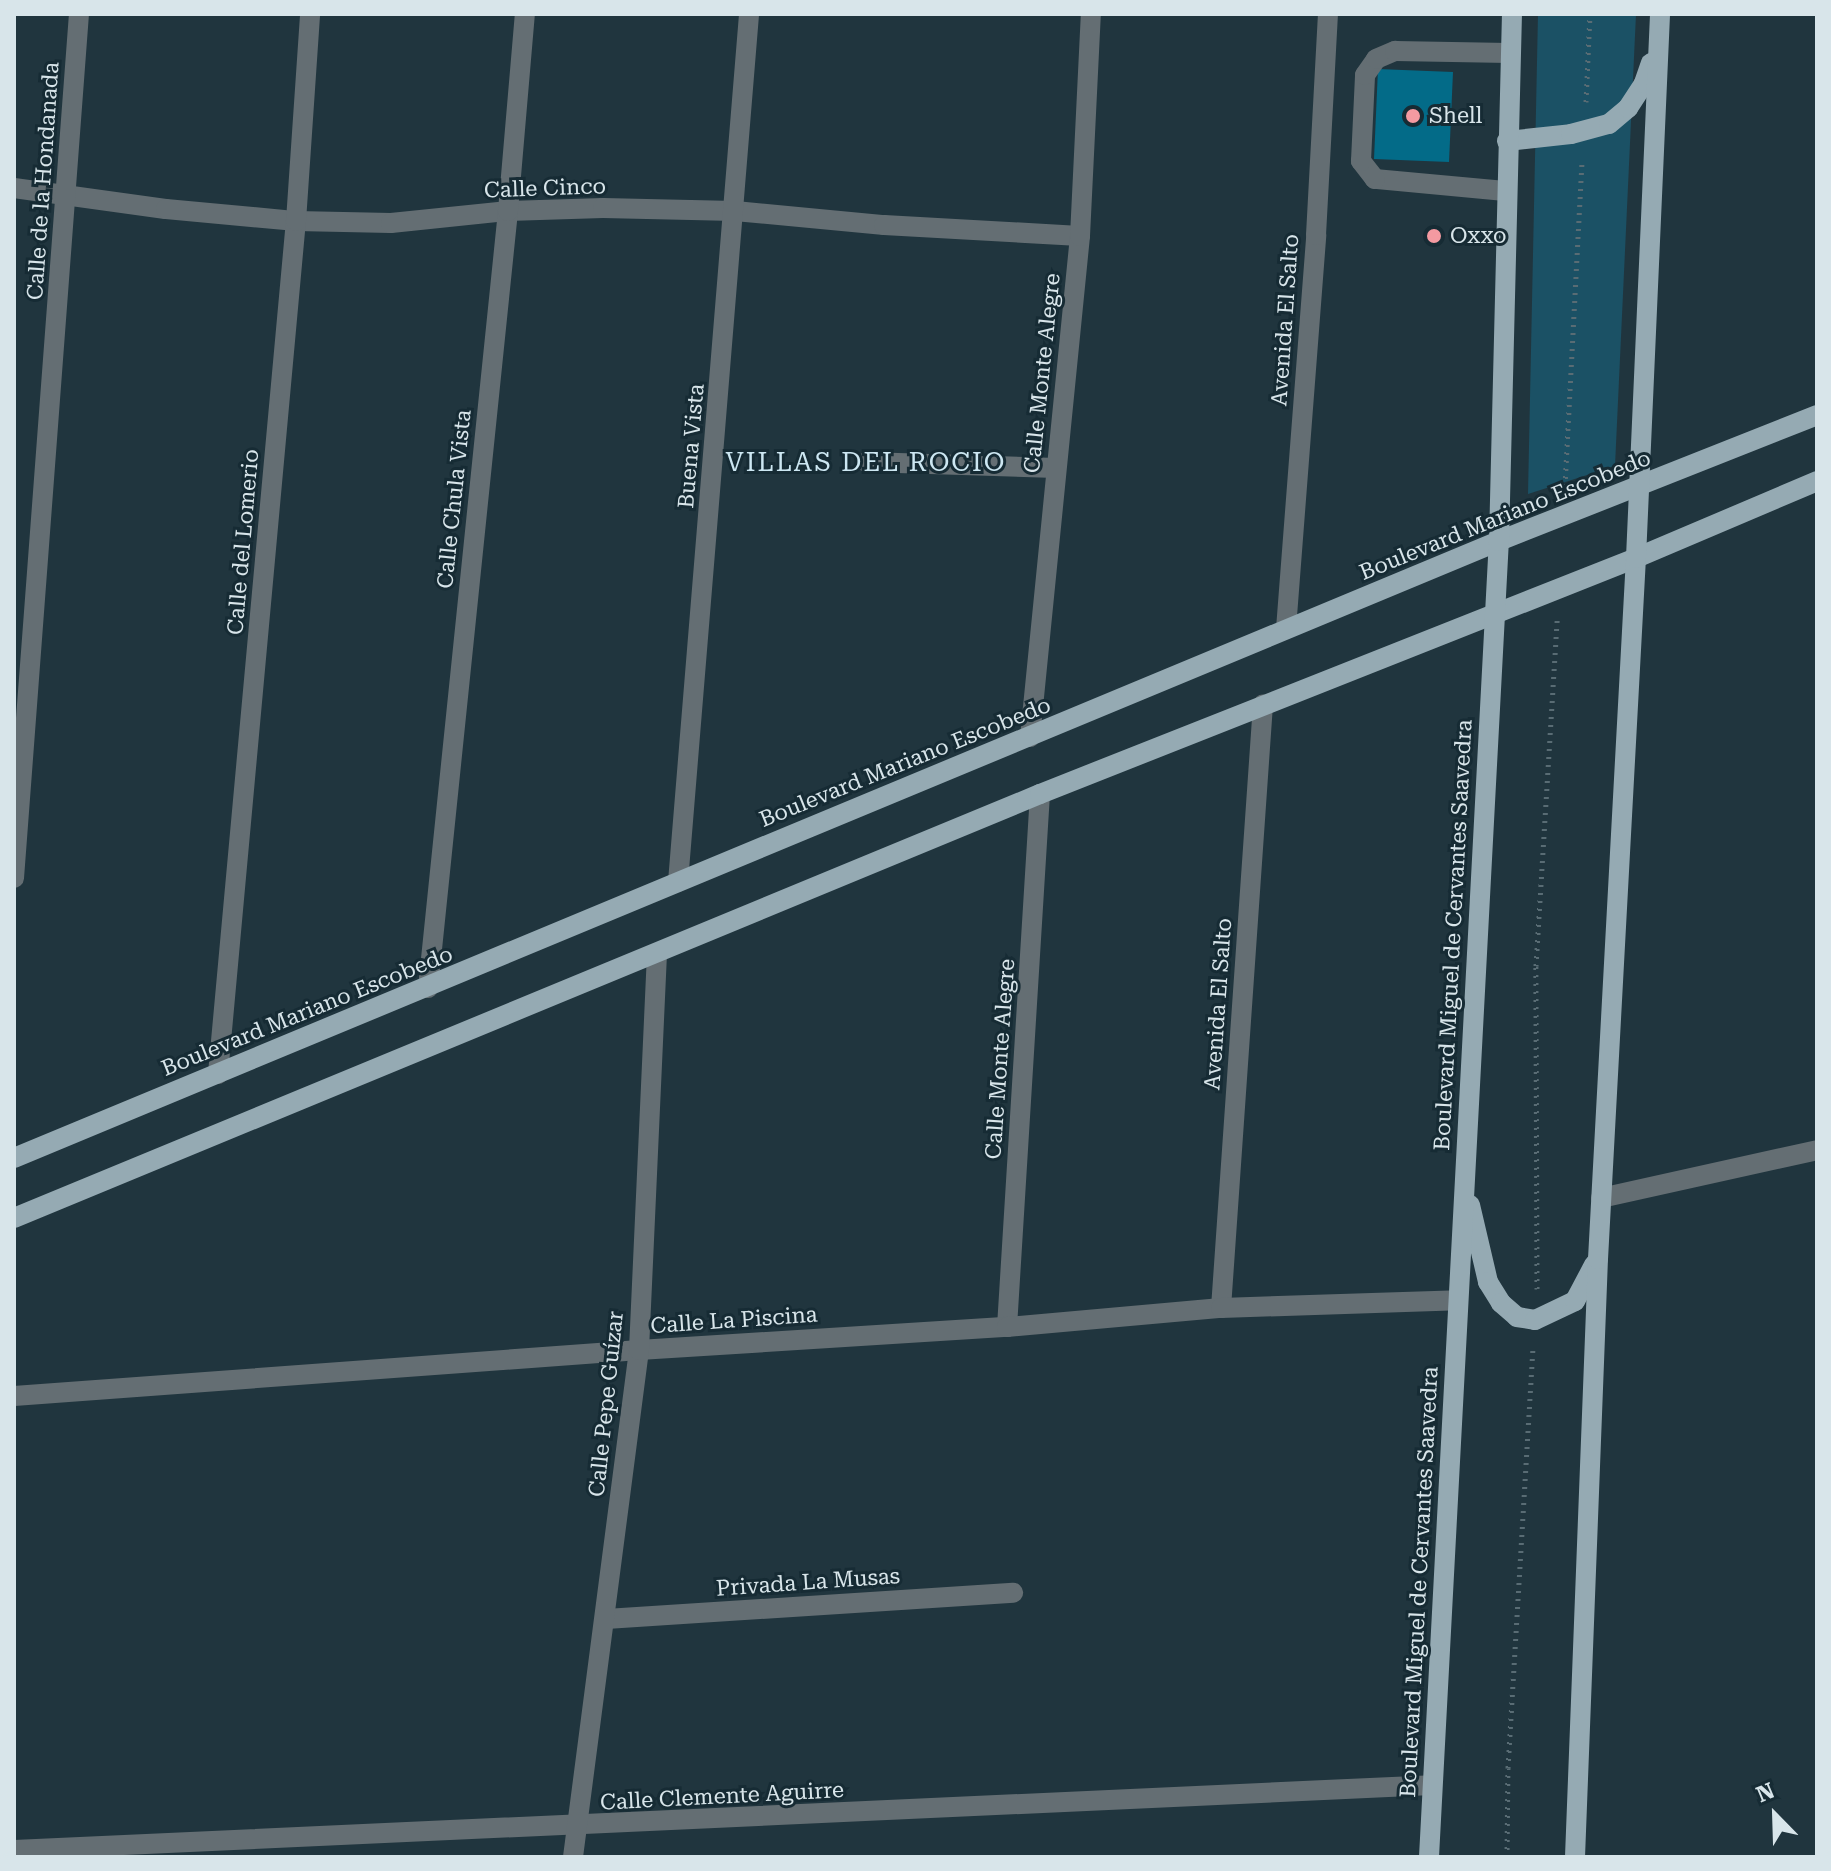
<!DOCTYPE html>
<meta charset="utf-8">
<style>
body{margin:0}
#map{position:relative;width:1831px;height:1871px;overflow:hidden;background:#20353e;font-family:"Roboto Serif",serif}
div>[style]{position:absolute}
.green>*{inset:0;background:#1b5165}
.building>*{inset:0;background:#036b88}
.path>*{height:5px;margin-top:-2.5px;transform-origin:0;background:repeating-linear-gradient(90deg,#596c74 0 2px,transparent 0 8px)}
.minor>*{height:20px;margin:-10px;padding:0 10px;transform-origin:10px;border-radius:10px;background:#646e73}
.major>*{height:20px;margin:-10px;padding:0 10px;transform-origin:10px;border-radius:10px;background:#95aab3}
.dots>*{width:22px;height:22px;translate:-50% -50%;box-sizing:border-box;border:4px solid #162b34;border-radius:50%}
span{translate:-50% -50%;white-space:nowrap;text-align:center;line-height:1.15;-webkit-text-stroke:6px #162b34;paint-order:stroke}
.poi-label{font-size:22px;color:#d8e5ea}
.left{translate:0 -50%;text-align:left}
.street-label{font-size:22px;color:#d8e5ea}
.quarter-label{font-size:26px;color:#cde7f2;letter-spacing:2px}
.frame{position:absolute;inset:0;border:16px solid #d8e5ea;pointer-events:none}
.north{position:absolute;left:1735px;top:1775px;width:80px;height:80px;-webkit-text-stroke:6px #162b34;paint-order:stroke;rotate:337deg;font-size:22px;font-weight:700;line-height:32px;text-align:center;color:#d8e5ea}
.north::after{content:'';display:block;margin:auto;width:28px;height:36px;background:#d8e5ea;clip-path:polygon(50% 0,100% 100%,50% 72%,0 100%)}
</style>
<div id="map">
<div class="green">
<div style="clip-path:polygon(1538px 14px,1636px 14px,1615px 466px,1528px 494px)"></div>
</div>
<div class="building">
<div style="clip-path:polygon(1378px 69px,1453px 72px,1449px 162px,1374px 159px)"></div>
</div>
<div class="path">
<div style="left:1586px;top:102px;width:88px;rotate:-87.4deg"></div>
<div style="left:1565px;top:486px;width:326px;rotate:-87deg"></div>
<div style="left:1537px;top:1289px;width:323px;rotate:-90.2deg"></div>
<div style="left:1536px;top:966px;width:347px;rotate:-86.5deg"></div>
<div style="left:1507px;top:1857px;width:89px;rotate:-89.4deg"></div>
<div style="left:1508px;top:1768px;width:422px;rotate:-86.6deg"></div>
</div>
<div class="minor">
<div style="left:14px;top:188px;width:153px;rotate:7.9deg"></div>
<div style="left:166px;top:209px;width:131px;rotate:5.3deg"></div>
<div style="left:296px;top:221px;width:95px;rotate:1.2deg"></div>
<div style="left:391px;top:223px;width:118px;rotate:-5.9deg"></div>
<div style="left:508px;top:211px;width:95px;rotate:-1.8deg"></div>
<div style="left:603px;top:208px;width:132px;rotate:1.3deg"></div>
<div style="left:735px;top:211px;width:150px;rotate:5.4deg"></div>
<div style="left:884px;top:225px;width:196px;rotate:3.2deg"></div>
<div style="left:1505px;top:191px;width:131px;rotate:-174.7deg"></div>
<div style="left:1375px;top:179px;width:23px;rotate:-128deg"></div>
<div style="left:1361px;top:161px;width:86px;rotate:-87.3deg"></div>
<div style="left:1365px;top:75px;width:19px;rotate:-55deg"></div>
<div style="left:1376px;top:59px;width:21px;rotate:-23deg"></div>
<div style="left:1395px;top:51px;width:114px;rotate:1deg"></div>
<div style="left:866px;top:462px;width:190px;rotate:1.8deg"></div>
<div style="left:1286px;top:629px;width:395px;rotate:-85.6deg"></div>
<div style="left:1316px;top:235px;width:221px;rotate:-86.9deg"></div>
<div style="left:1030px;top:737px;width:503px;rotate:-84.3deg"></div>
<div style="left:1080px;top:236px;width:222px;rotate:-87.2deg"></div>
<div style="left:14px;top:878px;width:866px;rotate:-85.7deg"></div>
<div style="left:678px;top:882px;width:871px;rotate:-85.32deg"></div>
<div style="left:428px;top:988px;width:781px;rotate:-84.12deg"></div>
<div style="left:508px;top:211px;width:198px;rotate:-85.1deg"></div>
<div style="left:218px;top:1074px;width:857px;rotate:-84.78deg"></div>
<div style="left:296px;top:221px;width:207px;rotate:-86.1deg"></div>
<div style="left:1601px;top:1198px;width:221px;rotate:-12.5deg"></div>
<div style="left:1221px;top:1308px;width:605px;rotate:-86.02deg"></div>
<div style="left:1007px;top:1327px;width:534px;rotate:-86.46deg"></div>
<div style="left:14px;top:1396px;width:627px;rotate:-4.21deg"></div>
<div style="left:639px;top:1350px;width:369px;rotate:-3.6deg"></div>
<div style="left:1007px;top:1327px;width:215px;rotate:-5.1deg"></div>
<div style="left:1221px;top:1308px;width:237px;rotate:-1.9deg"></div>
<div style="left:606px;top:1619px;width:408px;rotate:-3.7deg"></div>
<div style="left:14px;top:1850px;width:1419px;rotate:-2.62deg"></div>
<div style="left:573px;top:1857px;width:511px;rotate:-82.58deg"></div>
<div style="left:639px;top:1350px;width:396px;rotate:-87.4deg"></div>
</div>
<div class="major">
<div style="left:1507px;top:141px;width:64px;rotate:-6.2deg"></div>
<div style="left:1571px;top:134px;width:39px;rotate:-15deg"></div>
<div style="left:1609px;top:124px;width:25px;rotate:-40deg"></div>
<div style="left:1628px;top:108px;width:30px;rotate:-57deg"></div>
<div style="left:1644px;top:83px;width:21px;rotate:-71deg"></div>
<div style="left:14px;top:1158px;width:1608px;rotate:-22.56deg"></div>
<div style="left:1499px;top:541px;width:342px;rotate:-21.6deg"></div>
<div style="left:1470px;top:1205px;width:79px;rotate:76.8deg"></div>
<div style="left:1488px;top:1282px;width:25px;rotate:58deg"></div>
<div style="left:1501px;top:1303px;width:21px;rotate:41deg"></div>
<div style="left:1517px;top:1317px;width:18px;rotate:9deg"></div>
<div style="left:1535px;top:1320px;width:44px;rotate:-25.4deg"></div>
<div style="left:1575px;top:1301px;width:41px;rotate:-62.2deg"></div>
<div style="left:14px;top:1218px;width:1110px;rotate:-22.45deg"></div>
<div style="left:1040px;top:794px;width:641px;rotate:-21.6deg"></div>
<div style="left:1636px;top:558px;width:197px;rotate:-23deg"></div>
<div style="left:1429px;top:1857px;width:1318px;rotate:-86.96deg"></div>
<div style="left:1499px;top:541px;width:527px;rotate:-88.59deg"></div>
<div style="left:1575px;top:1857px;width:598px;rotate:-87.8deg"></div>
<div style="left:1598px;top:1259px;width:702px;rotate:-86.9deg"></div>
<div style="left:1636px;top:558px;width:545px;rotate:-87.47deg"></div>
</div>
<div class="dots">
<div style="left:1413px;top:116px;background:#f49aa1"></div>
<div style="left:1434px;top:236px;background:#f49aa1"></div>
</div>
<div class="poi-label">
<span class="left" style="left:1429px;top:116px">Shell</span>
<span class="left" style="left:1450px;top:236px">Oxxo</span>
</div>
<div class="street-label">
<span style="left:43px;top:181px;rotate:-86deg">Calle de la Hondanada</span>
<span style="left:545px;top:188px;rotate:-2deg">Calle Cinco</span>
<span style="left:1285px;top:320px;rotate:-86deg">Avenida El Salto</span>
<span style="left:1042px;top:373px;rotate:-84deg">Calle Monte Alegre</span>
<span style="left:691px;top:446px;rotate:-85deg">Buena Vista</span>
<span style="left:454px;top:499px;rotate:-84deg">Calle Chula Vista</span>
<span style="left:1505px;top:515px;rotate:-22deg">Boulevard Mariano Escobedo</span>
<span style="left:243px;top:542px;rotate:-85deg">Calle del Lomerio</span>
<span style="left:905px;top:762px;rotate:-22deg">Boulevard Mariano Escobedo</span>
<span style="left:1453px;top:935px;rotate:-87deg">Boulevard Miguel de Cervantes Saavedra</span>
<span style="left:1218px;top:1004px;rotate:-86deg">Avenida El Salto</span>
<span style="left:307px;top:1011px;rotate:-22deg">Boulevard Mariano Escobedo</span>
<span style="left:1000px;top:1059px;rotate:-86deg">Calle Monte Alegre</span>
<span style="left:734px;top:1320px;rotate:-4deg">Calle La Piscina</span>
<span style="left:606px;top:1404px;rotate:-84deg">Calle Pepe Guízar</span>
<span style="left:808px;top:1582px;rotate:-4deg">Privada La Musas</span>
<span style="left:1419px;top:1582px;rotate:-87deg">Boulevard Miguel de Cervantes Saavedra</span>
<span style="left:722px;top:1796px;rotate:-3deg">Calle Clemente Aguirre</span>
</div>
<div class="quarter-label">
<span style="left:866px;top:463px">VILLAS DEL ROCIO</span>
</div>
<div class="frame"></div>
<div class="north">N</div>
</div>
